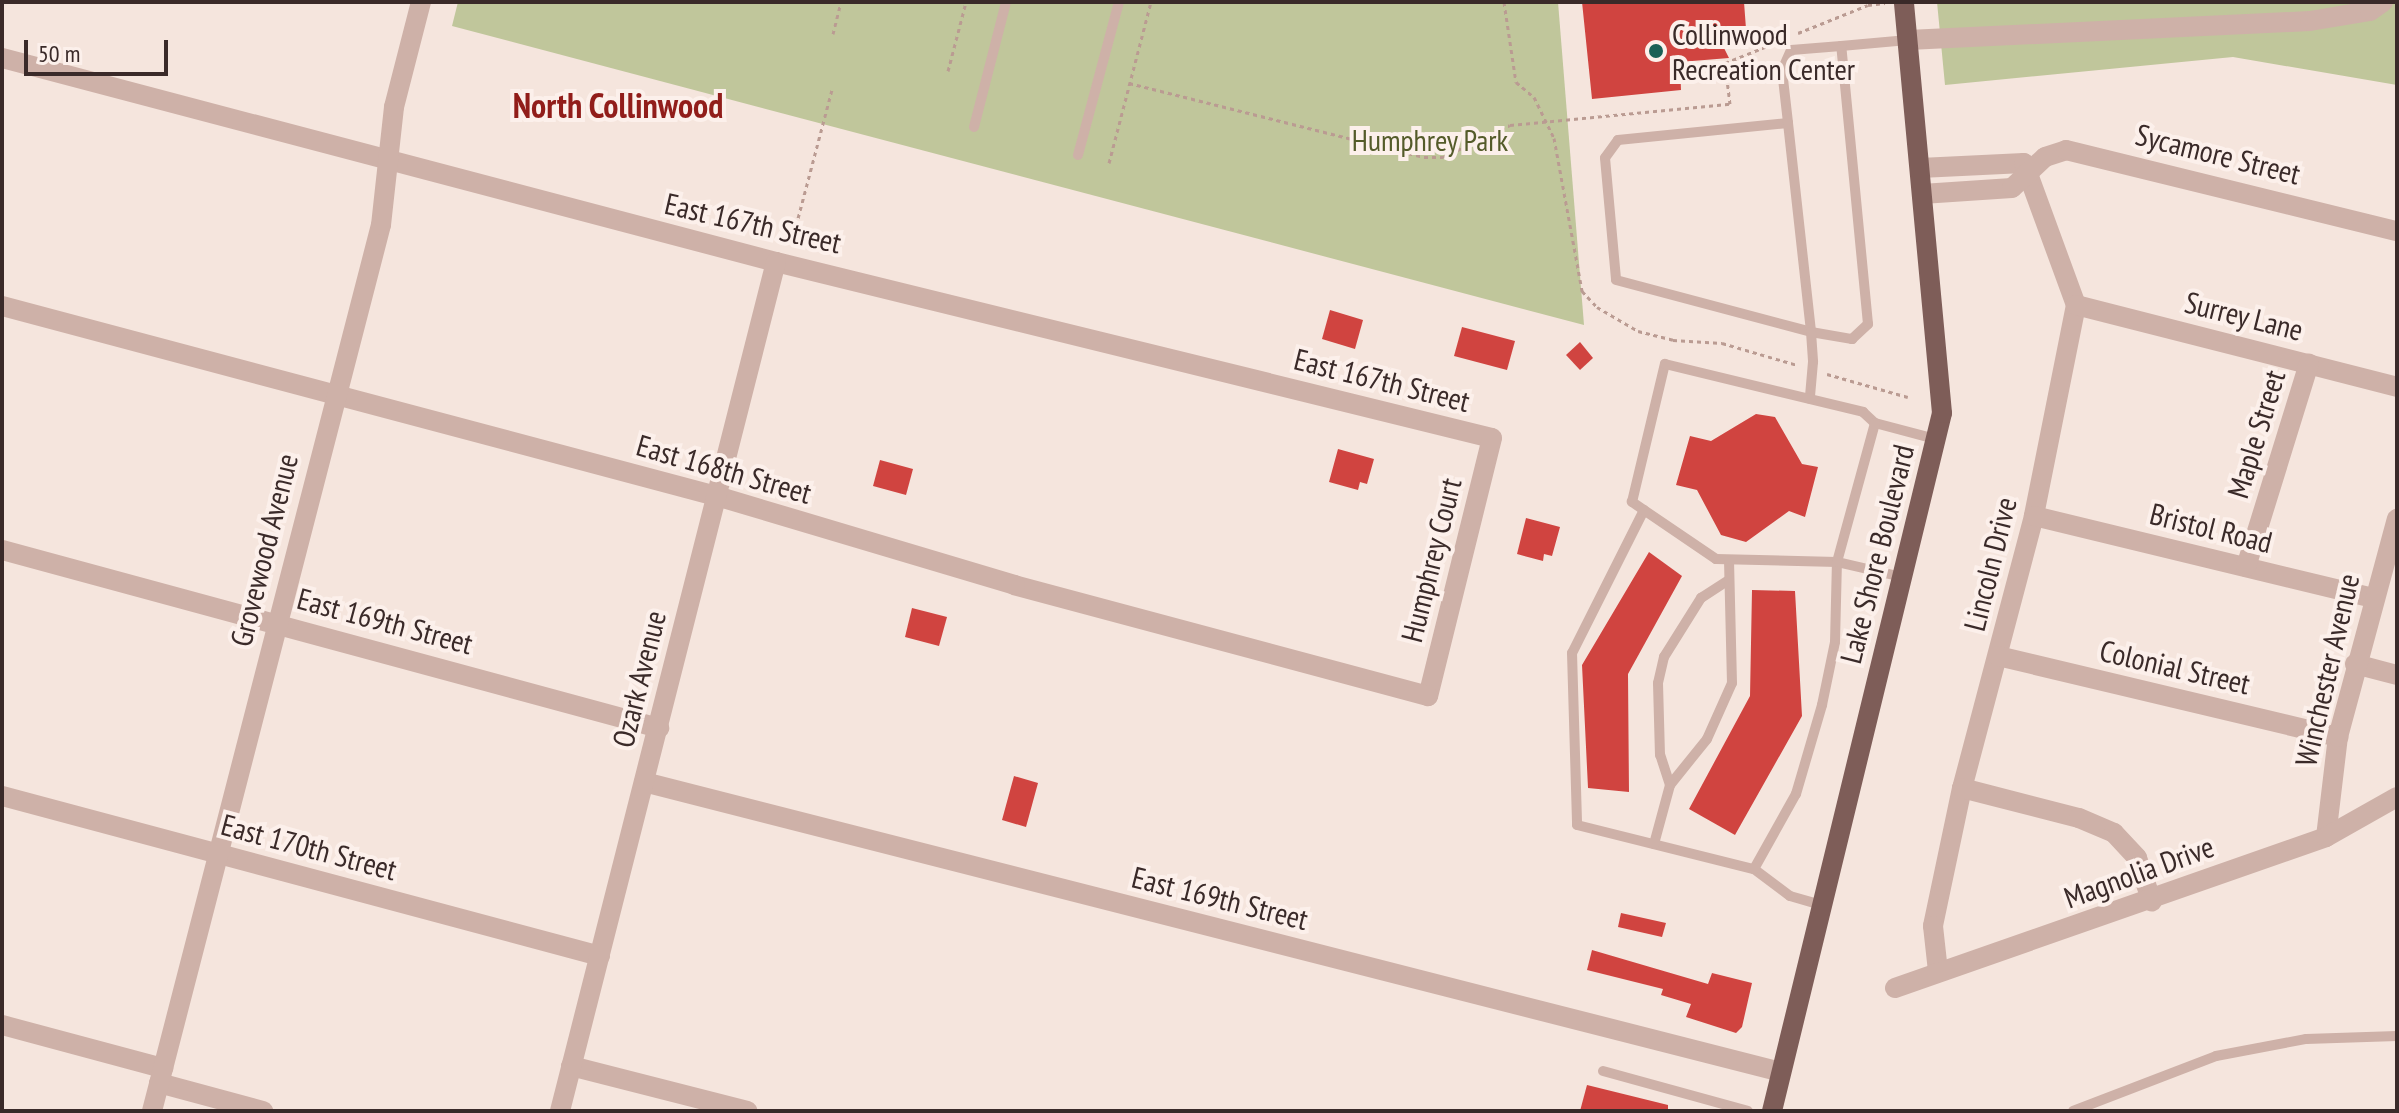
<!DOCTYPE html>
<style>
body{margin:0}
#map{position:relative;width:2399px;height:1113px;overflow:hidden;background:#f5e5dd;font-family:"PT Sans Narrow",sans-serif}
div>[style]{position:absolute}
.green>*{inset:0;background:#c0c69b}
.building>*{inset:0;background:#d04440}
.path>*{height:3px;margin-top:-1.5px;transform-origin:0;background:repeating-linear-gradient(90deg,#ba9b92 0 4px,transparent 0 8px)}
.service>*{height:10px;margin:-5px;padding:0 5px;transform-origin:5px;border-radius:5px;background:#ceb1a8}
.minor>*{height:20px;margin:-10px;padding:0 10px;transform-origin:10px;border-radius:10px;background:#ceb1a8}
.primary>*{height:20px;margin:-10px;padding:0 10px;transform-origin:10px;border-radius:10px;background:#7e5d58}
.dots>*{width:22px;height:22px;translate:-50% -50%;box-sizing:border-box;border:4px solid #fcf0eb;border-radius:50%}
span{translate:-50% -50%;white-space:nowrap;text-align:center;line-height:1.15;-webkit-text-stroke:8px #fcf0eb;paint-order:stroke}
.poi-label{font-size:30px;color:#3a2a29}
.left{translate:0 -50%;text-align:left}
.park-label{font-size:30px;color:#545b2a}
.street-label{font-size:30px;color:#3a2a29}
.quarter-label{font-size:34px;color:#911d1a;font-weight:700}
.frame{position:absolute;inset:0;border:4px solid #3a2a29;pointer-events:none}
.scale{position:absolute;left:24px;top:40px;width:144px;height:36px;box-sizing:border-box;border:4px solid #3a2a29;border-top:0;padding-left:10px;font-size:24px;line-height:28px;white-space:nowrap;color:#3a2a29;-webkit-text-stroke:6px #fcf0eb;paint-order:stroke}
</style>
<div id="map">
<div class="green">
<div style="clip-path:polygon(458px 2px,1558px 2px,1584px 325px,452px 26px)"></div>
<div style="clip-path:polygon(1937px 2px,2397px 2px,2397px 85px,2233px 57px,1945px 85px)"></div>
</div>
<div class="building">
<div style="clip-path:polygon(1582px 2px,1744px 2px,1747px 42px,1722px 44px,1729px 58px,1680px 62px,1681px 90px,1592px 99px)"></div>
<div style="clip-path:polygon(1330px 310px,1363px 320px,1355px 349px,1322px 339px)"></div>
<div style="clip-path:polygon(1462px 327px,1515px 341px,1507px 370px,1454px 356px)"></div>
<div style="clip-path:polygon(1580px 342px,1593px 358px,1580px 370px,1566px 355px)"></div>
<div style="clip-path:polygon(1756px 414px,1775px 417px,1802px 464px,1818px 467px,1805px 517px,1789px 511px,1746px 542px,1721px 535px,1697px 490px,1676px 485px,1690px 436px,1711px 441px)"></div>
<div style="clip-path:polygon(1338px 449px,1374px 459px,1367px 484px,1360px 482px,1358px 490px,1329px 482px)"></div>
<div style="clip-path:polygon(880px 460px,913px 469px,906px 495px,873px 486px)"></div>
<div style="clip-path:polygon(1526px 518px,1560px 527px,1552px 556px,1544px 554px,1543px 561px,1517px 554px)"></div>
<div style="clip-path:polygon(1649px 552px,1682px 576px,1628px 674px,1629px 792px,1588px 788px,1582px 665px)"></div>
<div style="clip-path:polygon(1752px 590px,1795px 591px,1802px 716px,1735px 835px,1689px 809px,1750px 696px)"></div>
<div style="clip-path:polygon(912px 608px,947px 617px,939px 646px,905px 637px)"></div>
<div style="clip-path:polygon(1014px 776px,1038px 783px,1026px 827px,1002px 820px)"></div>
<div style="clip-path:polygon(1621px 913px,1666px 923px,1662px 937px,1618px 927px)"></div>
<div style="clip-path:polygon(1592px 950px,1708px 984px,1712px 973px,1752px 983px,1742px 1027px,1736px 1033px,1686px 1017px,1691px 1004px,1661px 995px,1663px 989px,1587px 970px)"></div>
<div style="clip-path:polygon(1587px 1085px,1668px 1105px,1668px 1111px,1580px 1111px)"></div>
</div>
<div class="path">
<div style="left:1504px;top:2px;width:81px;rotate:81.5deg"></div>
<div style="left:1516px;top:82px;width:23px;rotate:40deg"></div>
<div style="left:1534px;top:97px;width:46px;rotate:64deg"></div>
<div style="left:1554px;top:138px;width:156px;rotate:79.6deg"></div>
<div style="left:1582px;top:291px;width:22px;rotate:47deg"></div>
<div style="left:1597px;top:307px;width:48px;rotate:30.3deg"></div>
<div style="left:1638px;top:331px;width:36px;rotate:14deg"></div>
<div style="left:1673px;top:340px;width:49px;rotate:3.5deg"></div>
<div style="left:1722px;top:343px;width:78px;rotate:16.3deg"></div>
<div style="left:1952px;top:2px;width:5px"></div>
<div style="left:1798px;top:33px;width:75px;rotate:-21.8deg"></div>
<div style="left:1868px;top:5px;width:17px;rotate:-7deg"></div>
<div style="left:833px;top:34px;width:33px;rotate:-76deg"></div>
<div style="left:948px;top:71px;width:71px;rotate:-75.4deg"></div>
<div style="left:1129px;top:83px;width:304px;rotate:14.1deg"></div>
<div style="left:1424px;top:157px;width:19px"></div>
<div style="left:1443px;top:157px;width:74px;rotate:-25.5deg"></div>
<div style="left:1510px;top:125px;width:221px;rotate:-5.5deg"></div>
<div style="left:1730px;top:104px;width:41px;rotate:-97deg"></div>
<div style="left:1725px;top:63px;width:59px;rotate:-21.8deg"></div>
<div style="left:1109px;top:163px;width:166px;rotate:-75.4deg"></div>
<div style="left:792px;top:241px;width:156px;rotate:-75.2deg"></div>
<div style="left:1827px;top:374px;width:84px;rotate:15.9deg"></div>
</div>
<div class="service">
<div style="left:1841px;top:46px;width:67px;rotate:-5.1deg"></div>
<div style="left:1788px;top:123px;width:171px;rotate:174.3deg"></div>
<div style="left:1618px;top:140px;width:22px;rotate:126deg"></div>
<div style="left:1605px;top:158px;width:122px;rotate:84.8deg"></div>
<div style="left:1616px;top:280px;width:202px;rotate:14.9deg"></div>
<div style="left:1811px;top:332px;width:42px;rotate:9.7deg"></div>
<div style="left:1852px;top:339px;width:22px;rotate:-43deg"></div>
<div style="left:1868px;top:324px;width:279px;rotate:-95.5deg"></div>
<div style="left:1841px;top:46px;width:50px;rotate:175.4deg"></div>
<div style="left:1791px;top:50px;width:22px;rotate:114deg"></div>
<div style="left:1782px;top:70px;width:53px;rotate:83.5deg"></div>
<div style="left:1788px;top:123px;width:210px;rotate:83.7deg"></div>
<div style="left:1811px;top:332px;width:30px;rotate:86deg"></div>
<div style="left:1813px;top:362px;width:37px;rotate:95deg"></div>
<div style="left:974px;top:127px;width:129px;rotate:-75.6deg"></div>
<div style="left:1078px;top:155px;width:158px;rotate:-75deg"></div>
<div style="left:1644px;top:510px;width:160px;rotate:116.7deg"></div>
<div style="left:1572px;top:653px;width:172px;rotate:88.3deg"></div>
<div style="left:1577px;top:825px;width:182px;rotate:14deg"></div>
<div style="left:1754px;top:869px;width:45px;rotate:36.9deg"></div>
<div style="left:1790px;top:896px;width:33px;rotate:16deg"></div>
<div style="left:1902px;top:577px;width:67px;rotate:-167deg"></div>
<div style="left:1837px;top:562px;width:121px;rotate:-178.6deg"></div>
<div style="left:1716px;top:559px;width:102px;rotate:-145.8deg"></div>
<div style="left:1632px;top:502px;width:142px;rotate:-76.6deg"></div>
<div style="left:1665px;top:364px;width:204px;rotate:13.6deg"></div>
<div style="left:1863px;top:412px;width:16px;rotate:43deg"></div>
<div style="left:1875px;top:423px;width:62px;rotate:14.9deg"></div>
<div style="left:1670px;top:785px;width:32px;rotate:-108deg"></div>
<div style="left:1660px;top:755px;width:72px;rotate:-91.6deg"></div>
<div style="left:1658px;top:683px;width:27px;rotate:-77deg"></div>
<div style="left:1664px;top:657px;width:70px;rotate:-57.9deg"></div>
<div style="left:1701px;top:598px;width:31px;rotate:-33deg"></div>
<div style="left:1654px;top:844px;width:61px;rotate:-74.8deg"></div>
<div style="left:1670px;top:785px;width:59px;rotate:-51.2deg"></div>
<div style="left:1707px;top:739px;width:61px;rotate:-65.9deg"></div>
<div style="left:1732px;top:683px;width:122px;rotate:-91.4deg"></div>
<div style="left:1754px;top:869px;width:86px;rotate:-60.8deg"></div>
<div style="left:1796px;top:794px;width:93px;rotate:-73.7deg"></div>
<div style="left:1822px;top:705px;width:64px;rotate:-78.3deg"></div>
<div style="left:1835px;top:642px;width:80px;rotate:-88.6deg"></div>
<div style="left:1837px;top:562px;width:144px;rotate:-74.7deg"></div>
<div style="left:1603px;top:1071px;width:150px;rotate:15.4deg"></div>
<div style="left:2073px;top:1111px;width:153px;rotate:-21deg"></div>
<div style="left:2216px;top:1056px;width:92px;rotate:-10.7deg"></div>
<div style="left:2306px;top:1039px;width:91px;rotate:-1.9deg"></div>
</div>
<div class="minor">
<div style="left:1908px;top:40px;width:402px;rotate:-2.7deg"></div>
<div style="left:2310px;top:21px;width:61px;rotate:-9.5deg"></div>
<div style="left:2370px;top:11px;width:16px;rotate:-35deg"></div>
<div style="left:2px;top:58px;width:800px;rotate:14.77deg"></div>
<div style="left:776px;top:262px;width:737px;rotate:13.81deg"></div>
<div style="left:1492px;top:438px;width:266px;rotate:103.9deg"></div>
<div style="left:1428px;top:696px;width:428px;rotate:-165deg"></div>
<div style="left:1015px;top:585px;width:312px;rotate:-163.4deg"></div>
<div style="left:716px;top:496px;width:739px;rotate:-165.1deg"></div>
<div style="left:1920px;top:168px;width:104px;rotate:-2.8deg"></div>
<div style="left:2024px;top:163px;width:151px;rotate:69.9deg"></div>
<div style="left:2076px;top:305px;width:215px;rotate:101.3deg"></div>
<div style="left:2034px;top:516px;width:281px;rotate:104.8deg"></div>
<div style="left:1962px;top:788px;width:141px;rotate:101.9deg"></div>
<div style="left:1933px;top:926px;width:45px;rotate:83.7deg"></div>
<div style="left:1922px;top:194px;width:90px;rotate:-3.8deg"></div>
<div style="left:2012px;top:188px;width:45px;rotate:-43.2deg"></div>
<div style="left:2045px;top:157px;width:22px;rotate:-18deg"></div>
<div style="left:2066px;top:150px;width:341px;rotate:13.8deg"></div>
<div style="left:2076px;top:305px;width:331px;rotate:14.3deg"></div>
<div style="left:2034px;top:516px;width:350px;rotate:13.6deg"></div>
<div style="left:2px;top:550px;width:681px;rotate:15.16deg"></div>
<div style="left:2246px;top:567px;width:213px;rotate:-72.8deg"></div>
<div style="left:1998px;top:656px;width:350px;rotate:13.4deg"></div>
<div style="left:2355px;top:664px;width:43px;rotate:14.7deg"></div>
<div style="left:644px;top:782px;width:1173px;rotate:14.31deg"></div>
<div style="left:1962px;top:788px;width:121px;rotate:14.4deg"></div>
<div style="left:2079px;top:818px;width:38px;rotate:23deg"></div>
<div style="left:2114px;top:833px;width:34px;rotate:47deg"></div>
<div style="left:2137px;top:858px;width:46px;rotate:71.2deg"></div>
<div style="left:2px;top:796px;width:619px;rotate:14.98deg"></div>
<div style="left:2326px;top:837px;width:101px;rotate:-83.2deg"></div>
<div style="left:2338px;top:737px;width:226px;rotate:-74.9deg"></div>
<div style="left:1895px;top:988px;width:457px;rotate:-19.3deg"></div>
<div style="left:2326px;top:837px;width:81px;rotate:-29.4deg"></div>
<div style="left:2px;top:1025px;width:167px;rotate:15deg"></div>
<div style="left:571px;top:1066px;width:182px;rotate:14.3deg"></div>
<div style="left:159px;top:1083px;width:108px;rotate:15.1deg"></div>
<div style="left:152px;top:1111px;width:915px;rotate:-75.51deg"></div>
<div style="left:381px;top:225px;width:119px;rotate:-83.7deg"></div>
<div style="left:394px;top:107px;width:108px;rotate:-75.6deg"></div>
<div style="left:560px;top:1111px;width:876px;rotate:-75.73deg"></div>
</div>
<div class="primary">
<div style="left:1772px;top:1111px;width:718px;rotate:-76.31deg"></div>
<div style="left:1942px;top:413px;width:413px;rotate:-95.3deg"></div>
</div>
<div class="dots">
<div style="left:1656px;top:51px;background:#1a6056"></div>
</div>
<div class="poi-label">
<span class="left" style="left:1672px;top:51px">Collinwood<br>Recreation Center</span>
</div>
<div class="park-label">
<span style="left:1430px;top:140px">Humphrey Park</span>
</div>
<div class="street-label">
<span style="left:2218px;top:154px;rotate:14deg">Sycamore Street</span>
<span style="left:753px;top:223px;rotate:13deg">East 167th Street</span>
<span style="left:2244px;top:316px;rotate:14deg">Surrey Lane</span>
<span style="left:1382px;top:380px;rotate:14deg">East 167th Street</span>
<span style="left:2256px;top:434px;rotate:-73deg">Maple Street</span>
<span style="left:724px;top:469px;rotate:16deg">East 168th Street</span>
<span style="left:2211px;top:528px;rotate:14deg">Bristol Road</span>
<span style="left:264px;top:550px;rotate:-76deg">Grovewood Avenue</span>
<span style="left:1877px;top:554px;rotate:-76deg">Lake Shore Boulevard</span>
<span style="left:1431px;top:560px;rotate:-76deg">Humphrey Court</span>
<span style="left:1990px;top:564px;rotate:-76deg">Lincoln Drive</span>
<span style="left:385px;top:621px;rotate:15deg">East 169th Street</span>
<span style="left:2175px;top:667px;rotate:13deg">Colonial Street</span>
<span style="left:2327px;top:670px;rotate:-77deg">Winchester Avenue</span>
<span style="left:639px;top:679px;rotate:-76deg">Ozark Avenue</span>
<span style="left:309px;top:847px;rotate:15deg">East 170th Street</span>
<span style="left:2139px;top:872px;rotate:-20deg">Magnolia Drive</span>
<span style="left:1220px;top:898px;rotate:14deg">East 169th Street</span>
</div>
<div class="quarter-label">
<span style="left:618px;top:106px">North Collinwood</span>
</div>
<div class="frame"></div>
<div class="scale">50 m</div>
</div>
